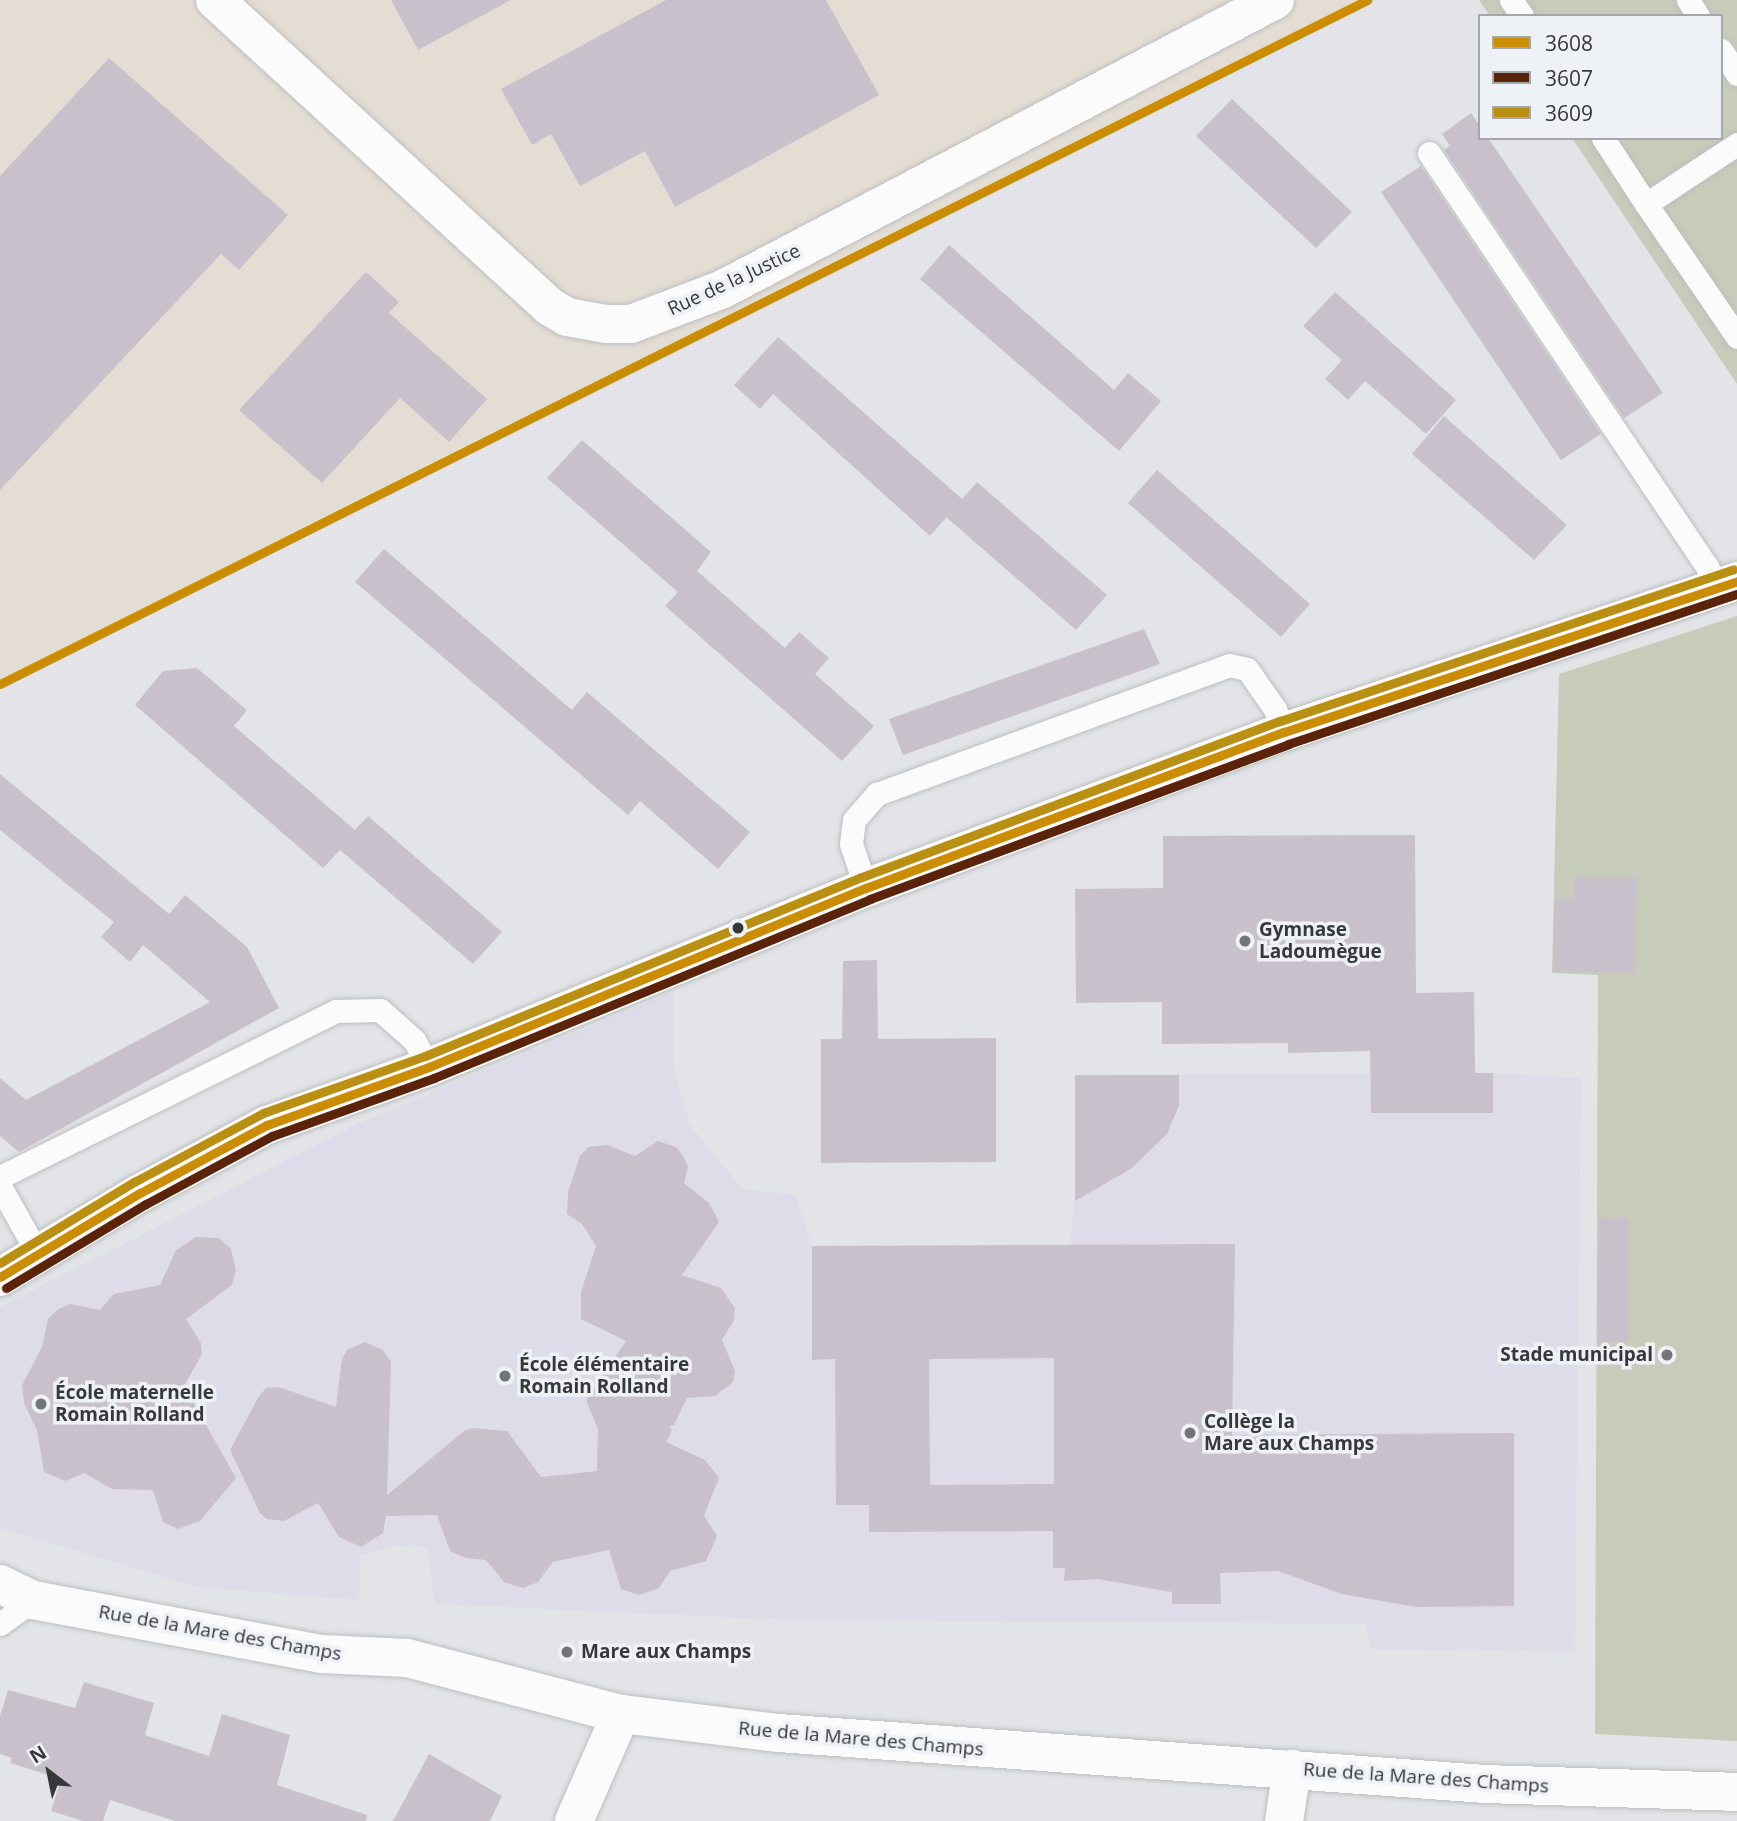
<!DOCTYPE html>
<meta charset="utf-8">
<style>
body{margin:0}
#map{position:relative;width:1737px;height:1821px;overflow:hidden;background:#e2e4e7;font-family:"Open Sans",sans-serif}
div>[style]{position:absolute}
.industrial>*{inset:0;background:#e4ddd4}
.education>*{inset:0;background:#dfdce9}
.green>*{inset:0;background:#c7cbb9}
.building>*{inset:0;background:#c8c1cc}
.roads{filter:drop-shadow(0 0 2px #bdbec0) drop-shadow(0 0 2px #bdbec0)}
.service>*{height:23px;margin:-11.5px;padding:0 11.5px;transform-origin:11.5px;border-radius:11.5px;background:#fbfbfb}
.minor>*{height:38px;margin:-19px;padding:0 19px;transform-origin:19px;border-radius:19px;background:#fbfbfb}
.bus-1>*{height:9px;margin:-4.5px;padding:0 4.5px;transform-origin:4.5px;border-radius:4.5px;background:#cb8d06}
.bus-2>*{height:9px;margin:-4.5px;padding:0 4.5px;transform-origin:4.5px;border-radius:4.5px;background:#5a230a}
.bus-3>*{height:9px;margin:-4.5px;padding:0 4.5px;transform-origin:4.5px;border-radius:4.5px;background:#b98f14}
.dots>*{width:19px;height:19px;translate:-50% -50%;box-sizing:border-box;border:4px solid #eef1f6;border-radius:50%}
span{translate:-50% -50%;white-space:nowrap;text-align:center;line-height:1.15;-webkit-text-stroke:7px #eef1f6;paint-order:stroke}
.street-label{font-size:19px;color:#36383a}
.poi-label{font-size:19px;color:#36383a;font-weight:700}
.left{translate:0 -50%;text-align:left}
.right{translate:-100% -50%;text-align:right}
.legend{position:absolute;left:1478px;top:14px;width:245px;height:126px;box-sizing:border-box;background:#eef1f6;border:2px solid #a4a7ab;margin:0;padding:9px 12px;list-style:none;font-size:21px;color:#36383a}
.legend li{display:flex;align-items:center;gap:14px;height:35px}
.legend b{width:35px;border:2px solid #a4a7ab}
.north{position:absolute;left:14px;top:1737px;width:70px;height:70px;-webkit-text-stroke:5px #eef1f6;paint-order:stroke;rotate:328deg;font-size:19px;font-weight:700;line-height:28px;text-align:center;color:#36383a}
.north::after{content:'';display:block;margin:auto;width:24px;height:32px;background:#36383a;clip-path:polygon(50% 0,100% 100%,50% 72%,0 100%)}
</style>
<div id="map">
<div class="industrial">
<div style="clip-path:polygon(0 0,1367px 0,0 684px)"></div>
</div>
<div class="education">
<div style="clip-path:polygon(673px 992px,674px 1069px,690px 1125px,743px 1190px,795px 1194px,812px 1246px,1070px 1245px,1075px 1192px,1075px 1075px,1493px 1073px,1581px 1078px,1575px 1651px,1371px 1649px,1366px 1624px,794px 1620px,435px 1604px,427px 1547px,396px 1545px,360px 1556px,359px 1600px,197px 1587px,0 1528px,0 1307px,364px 1121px)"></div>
</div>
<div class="green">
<div style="clip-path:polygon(1479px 0,1737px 0,1737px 384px,1572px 138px,1721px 138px,1721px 16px,1490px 16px)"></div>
<div style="clip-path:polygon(1737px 616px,1737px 1741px,1595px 1734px,1598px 975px,1552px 973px,1559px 674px)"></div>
</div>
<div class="building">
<div style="clip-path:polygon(391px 0,511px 0,418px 50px)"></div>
<div style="clip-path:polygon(666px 0,826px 0,879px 95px,675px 207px,645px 151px,580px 186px,551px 134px,532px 145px,501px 89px)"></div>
<div style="clip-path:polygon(109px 58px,288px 215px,239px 270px,221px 254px,0 490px,0 176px)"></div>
<div style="clip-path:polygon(1232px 99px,1352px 212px,1316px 248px,1196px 136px)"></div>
<div style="clip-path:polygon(1471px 113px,1480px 126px,1480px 138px,1488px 138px,1663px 393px,1624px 418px,1444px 150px,1450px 146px,1442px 134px)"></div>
<div style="clip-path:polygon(1421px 166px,1601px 434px,1561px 460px,1381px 192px)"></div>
<div style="clip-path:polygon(949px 245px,1114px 390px,1128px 373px,1161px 401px,1119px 451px,920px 279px)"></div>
<div style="clip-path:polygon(366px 272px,399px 302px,389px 313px,487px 399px,449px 442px,400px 398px,322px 483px,239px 410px)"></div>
<div style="clip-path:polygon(1335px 292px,1456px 400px,1426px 434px,1365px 381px,1348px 400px,1325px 379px,1342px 360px,1303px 326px)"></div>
<div style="clip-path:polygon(778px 337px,962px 499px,977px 482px,1107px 595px,1076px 630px,946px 517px,952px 511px,930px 536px,773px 394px,760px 409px,734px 385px)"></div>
<div style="clip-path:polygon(1444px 416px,1567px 525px,1534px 560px,1412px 454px)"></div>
<div style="clip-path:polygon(582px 440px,711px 552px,697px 571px,785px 648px,799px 632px,829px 658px,815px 674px,874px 726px,842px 761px,665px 606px,678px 592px,547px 478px)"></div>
<div style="clip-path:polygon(1157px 470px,1310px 604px,1281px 637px,1128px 503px)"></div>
<div style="clip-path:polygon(384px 549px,572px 710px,587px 692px,750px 832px,718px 869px,640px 801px,628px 815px,355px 582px)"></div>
<div style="clip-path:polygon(1144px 629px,1160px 664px,903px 755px,889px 719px)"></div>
<div style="clip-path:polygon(197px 668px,247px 710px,234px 726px,355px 830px,368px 816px,502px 932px,473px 964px,340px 850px,323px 868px,135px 705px,163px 671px)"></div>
<div style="clip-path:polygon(0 774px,169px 914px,185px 895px,247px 947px,279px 1008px,19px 1152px,0 1136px,0 1078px,26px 1100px,210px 1002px,143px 945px,130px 962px,101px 937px,114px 922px,0 830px)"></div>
<div style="clip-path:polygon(1415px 835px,1416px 993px,1474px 992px,1475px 1073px,1493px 1073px,1493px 1113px,1371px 1113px,1370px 1051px,1288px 1053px,1288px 1043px,1162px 1044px,1162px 1002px,1076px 1003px,1075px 889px,1163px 888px,1163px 836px)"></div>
<div style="clip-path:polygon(1574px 877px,1637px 877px,1635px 973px,1553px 971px,1555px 898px,1574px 898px)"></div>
<div style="clip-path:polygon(877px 960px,878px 1039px,996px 1038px,996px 1162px,821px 1163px,821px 1039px,842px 1039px,843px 961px)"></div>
<div style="clip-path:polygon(1075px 1075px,1179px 1075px,1179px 1105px,1167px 1134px,1132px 1168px,1075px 1201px)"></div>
<div style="clip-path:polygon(658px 1141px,676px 1147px,683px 1156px,688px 1166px,684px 1183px,709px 1203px,719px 1222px,682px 1275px,721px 1288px,735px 1308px,734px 1320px,722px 1340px,735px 1371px,733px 1382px,715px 1396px,687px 1398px,674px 1425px,669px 1426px,672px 1430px,666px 1442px,705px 1460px,719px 1478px,704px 1516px,717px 1536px,706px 1561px,670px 1571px,659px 1588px,639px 1595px,621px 1589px,609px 1550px,553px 1562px,538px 1582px,523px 1588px,504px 1582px,486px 1560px,465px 1558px,450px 1551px,437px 1515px,386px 1516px,383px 1533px,361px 1547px,339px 1537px,318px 1503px,284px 1521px,267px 1519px,260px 1513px,230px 1450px,259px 1396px,266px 1388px,279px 1387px,336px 1407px,342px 1359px,347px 1350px,365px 1342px,383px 1350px,391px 1362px,387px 1495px,464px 1431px,473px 1428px,507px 1431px,541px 1477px,597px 1471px,598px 1429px,586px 1400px,626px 1341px,581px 1319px,581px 1292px,596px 1246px,582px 1224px,567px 1214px,568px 1192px,580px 1156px,588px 1147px,607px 1145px,635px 1156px)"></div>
<div style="clip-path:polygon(1599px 1217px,1630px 1218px,1629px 1342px,1597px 1342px)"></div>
<div style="clip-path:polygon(196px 1237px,219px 1238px,231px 1249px,236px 1270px,232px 1285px,186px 1319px,201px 1343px,202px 1354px,184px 1386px,236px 1478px,200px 1521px,178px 1529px,163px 1522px,153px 1490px,112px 1489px,84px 1473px,65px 1481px,44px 1472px,37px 1430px,24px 1403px,22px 1385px,42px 1347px,48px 1319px,57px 1310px,70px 1304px,100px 1310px,114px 1294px,160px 1285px,176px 1250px)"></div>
<div style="clip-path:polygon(evenodd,1235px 1244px,1232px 1435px,1514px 1433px,1514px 1606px,1416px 1607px,1342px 1594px,1278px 1571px,1220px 1573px,1221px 1604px,1172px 1604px,1172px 1592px,1097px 1579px,1064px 1581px,1065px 1568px,1053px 1568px,1053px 1531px,869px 1532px,869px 1505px,836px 1505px,835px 1359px,812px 1360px,812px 1246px,1235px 1244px,1054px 1358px,1054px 1484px,930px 1485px,929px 1359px,1054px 1358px)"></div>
<div style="clip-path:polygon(84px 1682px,154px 1703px,145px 1735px,209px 1756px,222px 1714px,290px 1735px,277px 1785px,367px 1815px,366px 1821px,175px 1821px,110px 1800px,103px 1821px,83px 1821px,51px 1811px,61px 1779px,10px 1763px,12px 1758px,0 1754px,0 1716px,8px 1690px,75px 1708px)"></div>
<div style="clip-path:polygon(429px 1754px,502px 1796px,490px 1821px,393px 1821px)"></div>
</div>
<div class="roads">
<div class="service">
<div style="left:1511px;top:0;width:19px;rotate:55deg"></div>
<div style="left:1688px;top:0;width:19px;rotate:58deg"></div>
<div style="left:1721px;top:50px;width:29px;rotate:56deg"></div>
<div style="left:1603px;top:138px;width:79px;rotate:56.9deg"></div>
<div style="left:1737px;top:144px;width:109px;rotate:146.6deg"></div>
<div style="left:1646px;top:204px;width:161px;rotate:55.6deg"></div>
<div style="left:1429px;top:153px;width:498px;rotate:56.1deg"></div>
<div style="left:1707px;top:566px;width:23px;rotate:67deg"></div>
<div style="left:866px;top:888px;width:46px;rotate:-108.8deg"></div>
<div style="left:851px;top:844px;width:24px;rotate:-83deg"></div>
<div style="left:854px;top:820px;width:35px;rotate:-49deg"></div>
<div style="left:877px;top:794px;width:375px;rotate:-20.1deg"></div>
<div style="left:1229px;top:665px;width:18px;rotate:13deg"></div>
<div style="left:1247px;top:669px;width:49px;rotate:55deg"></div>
<div style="left:1275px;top:709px;width:25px;rotate:69deg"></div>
<div style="left:0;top:1177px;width:375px;rotate:-26.3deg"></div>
<div style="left:336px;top:1011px;width:44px;rotate:-1.3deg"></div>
<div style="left:380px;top:1010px;width:45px;rotate:41.4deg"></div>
<div style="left:414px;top:1040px;width:31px;rotate:61deg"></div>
<div style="left:0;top:1186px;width:80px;rotate:60.9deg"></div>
<div style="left:0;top:1624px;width:41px;rotate:-36deg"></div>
</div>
<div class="minor">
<div style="left:215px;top:0;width:454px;rotate:42.5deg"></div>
<div style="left:550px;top:307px;width:20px;rotate:30deg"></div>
<div style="left:567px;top:317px;width:40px;rotate:10deg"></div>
<div style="left:606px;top:324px;width:25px"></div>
<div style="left:631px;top:324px;width:98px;rotate:-20.8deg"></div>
<div style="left:723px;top:289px;width:623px;rotate:-27.63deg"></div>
<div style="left:0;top:1277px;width:163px;rotate:-31deg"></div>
<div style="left:140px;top:1193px;width:144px;rotate:-28.2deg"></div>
<div style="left:267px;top:1125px;width:172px;rotate:-19.7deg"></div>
<div style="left:429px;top:1067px;width:472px;rotate:-22.3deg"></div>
<div style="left:866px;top:888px;width:446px;rotate:-20.5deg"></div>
<div style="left:1284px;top:732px;width:478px;rotate:-18.4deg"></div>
<div style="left:0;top:1584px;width:37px;rotate:26deg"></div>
<div style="left:33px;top:1600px;width:294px;rotate:10.6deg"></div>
<div style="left:322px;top:1654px;width:85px;rotate:2.7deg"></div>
<div style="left:407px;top:1658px;width:221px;rotate:14.7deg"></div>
<div style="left:621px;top:1714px;width:159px;rotate:6.9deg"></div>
<div style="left:779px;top:1733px;width:708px;rotate:4.13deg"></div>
<div style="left:1485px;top:1784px;width:252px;rotate:1.8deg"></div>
<div style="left:574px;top:1821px;width:117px;rotate:-66.3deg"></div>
<div style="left:1284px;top:1821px;width:53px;rotate:-81.3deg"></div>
</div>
</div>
<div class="bus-1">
<div style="left:0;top:684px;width:1529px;rotate:-26.58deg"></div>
<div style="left:0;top:1277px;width:163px;rotate:-31deg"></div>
<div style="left:140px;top:1193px;width:144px;rotate:-28.2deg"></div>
<div style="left:267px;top:1125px;width:172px;rotate:-19.7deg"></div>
<div style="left:429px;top:1067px;width:472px;rotate:-22.3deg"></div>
<div style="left:866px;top:888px;width:446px;rotate:-20.5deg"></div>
<div style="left:1284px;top:732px;width:478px;rotate:-18.4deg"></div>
</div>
<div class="bus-2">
<div style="left:6px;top:1288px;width:163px;rotate:-31deg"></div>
<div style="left:146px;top:1204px;width:143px;rotate:-28.4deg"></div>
<div style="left:272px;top:1136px;width:172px;rotate:-19.7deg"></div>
<div style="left:434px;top:1078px;width:471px;rotate:-22.3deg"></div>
<div style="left:870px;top:899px;width:446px;rotate:-20.3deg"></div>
<div style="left:1288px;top:744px;width:473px;rotate:-18.5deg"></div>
</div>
<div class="bus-3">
<div style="left:0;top:1263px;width:157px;rotate:-31.2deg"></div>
<div style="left:134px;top:1182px;width:146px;rotate:-28.1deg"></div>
<div style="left:263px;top:1113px;width:172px;rotate:-19.4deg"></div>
<div style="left:425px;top:1056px;width:472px;rotate:-22.3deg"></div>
<div style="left:862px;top:877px;width:446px;rotate:-20.5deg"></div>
<div style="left:1280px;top:721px;width:478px;rotate:-18.5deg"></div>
</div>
<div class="dots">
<div style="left:738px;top:928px;background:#36383a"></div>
<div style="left:1245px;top:941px;background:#727477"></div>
<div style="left:1667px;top:1355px;background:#727477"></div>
<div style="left:505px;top:1376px;background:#727477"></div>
<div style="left:41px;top:1404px;background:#727477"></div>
<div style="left:1190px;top:1433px;background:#727477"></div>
<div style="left:567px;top:1652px;background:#727477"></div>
</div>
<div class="street-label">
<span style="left:734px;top:280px;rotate:-25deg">Rue de la Justice</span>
<span style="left:220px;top:1633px;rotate:10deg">Rue de la Mare des Champs</span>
<span style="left:861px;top:1739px;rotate:5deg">Rue de la Mare des Champs</span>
<span style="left:1426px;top:1778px;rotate:4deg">Rue de la Mare des Champs</span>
</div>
<div class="poi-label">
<span class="left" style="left:1259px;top:941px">Gymnase<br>Ladoumègue</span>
<span class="right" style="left:1653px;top:1355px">Stade municipal</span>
<span class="left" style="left:519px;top:1376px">École élémentaire<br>Romain Rolland</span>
<span class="left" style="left:55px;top:1404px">École maternelle<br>Romain Rolland</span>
<span class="left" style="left:1204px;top:1433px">Collège la<br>Mare aux Champs</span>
<span class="left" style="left:581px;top:1652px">Mare aux Champs</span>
</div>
<ul class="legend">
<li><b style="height:9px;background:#cb8d06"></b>3608</li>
<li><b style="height:9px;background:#5a230a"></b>3607</li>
<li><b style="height:9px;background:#b98f14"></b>3609</li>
</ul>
<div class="north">N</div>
</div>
